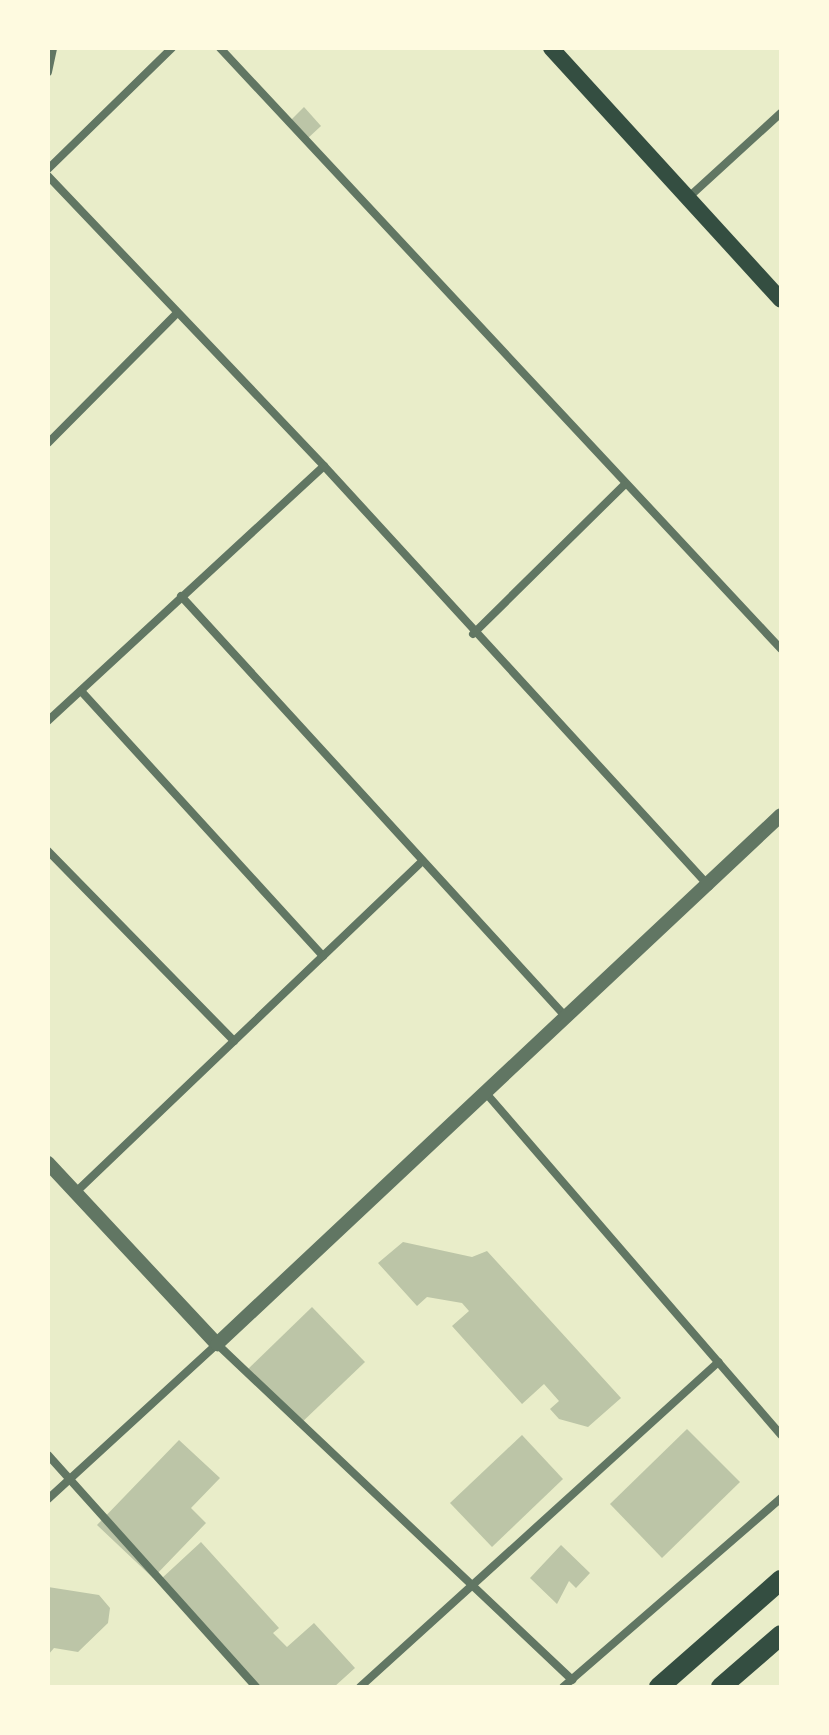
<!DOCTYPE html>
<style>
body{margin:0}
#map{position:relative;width:829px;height:1735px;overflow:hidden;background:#e9edc9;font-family:"Zilla Slab",serif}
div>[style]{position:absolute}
.building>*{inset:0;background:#bcc5a7}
.minor>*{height:8px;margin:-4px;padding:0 4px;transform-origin:4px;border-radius:4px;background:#617663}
.tertiary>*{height:14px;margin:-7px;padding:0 7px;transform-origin:7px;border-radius:7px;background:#617663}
.secondary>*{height:16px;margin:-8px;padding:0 8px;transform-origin:8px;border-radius:8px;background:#344e41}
.primary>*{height:20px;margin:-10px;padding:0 10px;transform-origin:10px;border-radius:10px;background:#344e41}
span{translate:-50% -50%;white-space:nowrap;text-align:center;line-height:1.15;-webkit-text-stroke:6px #fefae0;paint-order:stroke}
.frame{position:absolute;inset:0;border:50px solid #fefae0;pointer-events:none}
</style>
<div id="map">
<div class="building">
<div style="clip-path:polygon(304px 107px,321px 126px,307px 139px,290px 121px)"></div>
<div style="clip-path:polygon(403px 1242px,472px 1257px,487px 1251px,621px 1398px,588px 1427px,559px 1419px,550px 1409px,559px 1401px,544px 1384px,522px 1404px,452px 1326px,469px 1311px,462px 1303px,427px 1297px,417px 1306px,378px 1263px)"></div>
<div style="clip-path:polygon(312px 1307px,365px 1362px,298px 1426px,245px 1372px)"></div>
<div style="clip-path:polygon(687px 1429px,740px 1482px,662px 1558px,610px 1504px)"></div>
<div style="clip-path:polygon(522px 1435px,563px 1479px,492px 1547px,450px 1503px)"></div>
<div style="clip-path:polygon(179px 1440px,220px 1478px,191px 1508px,206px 1523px,153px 1578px,97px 1525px)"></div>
<div style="clip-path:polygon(201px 1542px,279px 1628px,273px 1633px,287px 1647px,314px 1623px,355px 1668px,334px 1687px,258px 1687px,161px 1579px)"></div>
<div style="clip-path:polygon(561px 1545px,590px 1573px,576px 1588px,569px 1581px,557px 1604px,530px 1578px)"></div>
<div style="clip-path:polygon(48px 1587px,99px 1595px,110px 1608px,108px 1623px,78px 1652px,54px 1648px,48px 1655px)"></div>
</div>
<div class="minor">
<div style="left:220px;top:48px;width:822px;rotate:46.97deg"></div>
<div style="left:48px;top:72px;width:25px;rotate:-78deg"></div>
<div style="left:48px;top:169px;width:173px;rotate:-44.3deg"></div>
<div style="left:48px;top:176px;width:400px;rotate:46.4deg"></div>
<div style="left:324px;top:466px;width:376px;rotate:137.3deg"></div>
<div style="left:690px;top:196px;width:123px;rotate:-42.4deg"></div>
<div style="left:48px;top:443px;width:182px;rotate:-45.2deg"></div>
<div style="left:324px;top:466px;width:570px;rotate:47.49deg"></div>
<div style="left:181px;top:596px;width:570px;rotate:47.56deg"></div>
<div style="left:473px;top:634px;width:211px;rotate:-44.6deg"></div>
<div style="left:81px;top:691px;width:359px;rotate:47.6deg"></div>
<div style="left:48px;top:851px;width:266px;rotate:45.6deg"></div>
<div style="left:485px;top:1092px;width:453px;rotate:49.2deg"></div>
<div style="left:76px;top:1192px;width:475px;rotate:-43.7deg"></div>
<div style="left:48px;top:1455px;width:312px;rotate:48.1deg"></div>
<div style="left:48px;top:1499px;width:229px;rotate:-42.5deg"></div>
<div style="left:217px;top:1344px;width:489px;rotate:43.4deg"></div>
<div style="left:360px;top:1687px;width:484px;rotate:-42.2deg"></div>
<div style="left:563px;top:1687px;width:289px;rotate:-40.9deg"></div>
</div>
<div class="tertiary">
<div style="left:48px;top:1163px;width:248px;rotate:47deg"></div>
<div style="left:217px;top:1344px;width:773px;rotate:-43.17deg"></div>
</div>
<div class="secondary">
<div style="left:551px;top:48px;width:341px;rotate:47.6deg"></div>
</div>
<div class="primary">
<div style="left:659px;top:1687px;width:162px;rotate:-41.3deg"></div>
<div style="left:721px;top:1687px;width:79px;rotate:-40.9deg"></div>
</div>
<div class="frame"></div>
</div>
